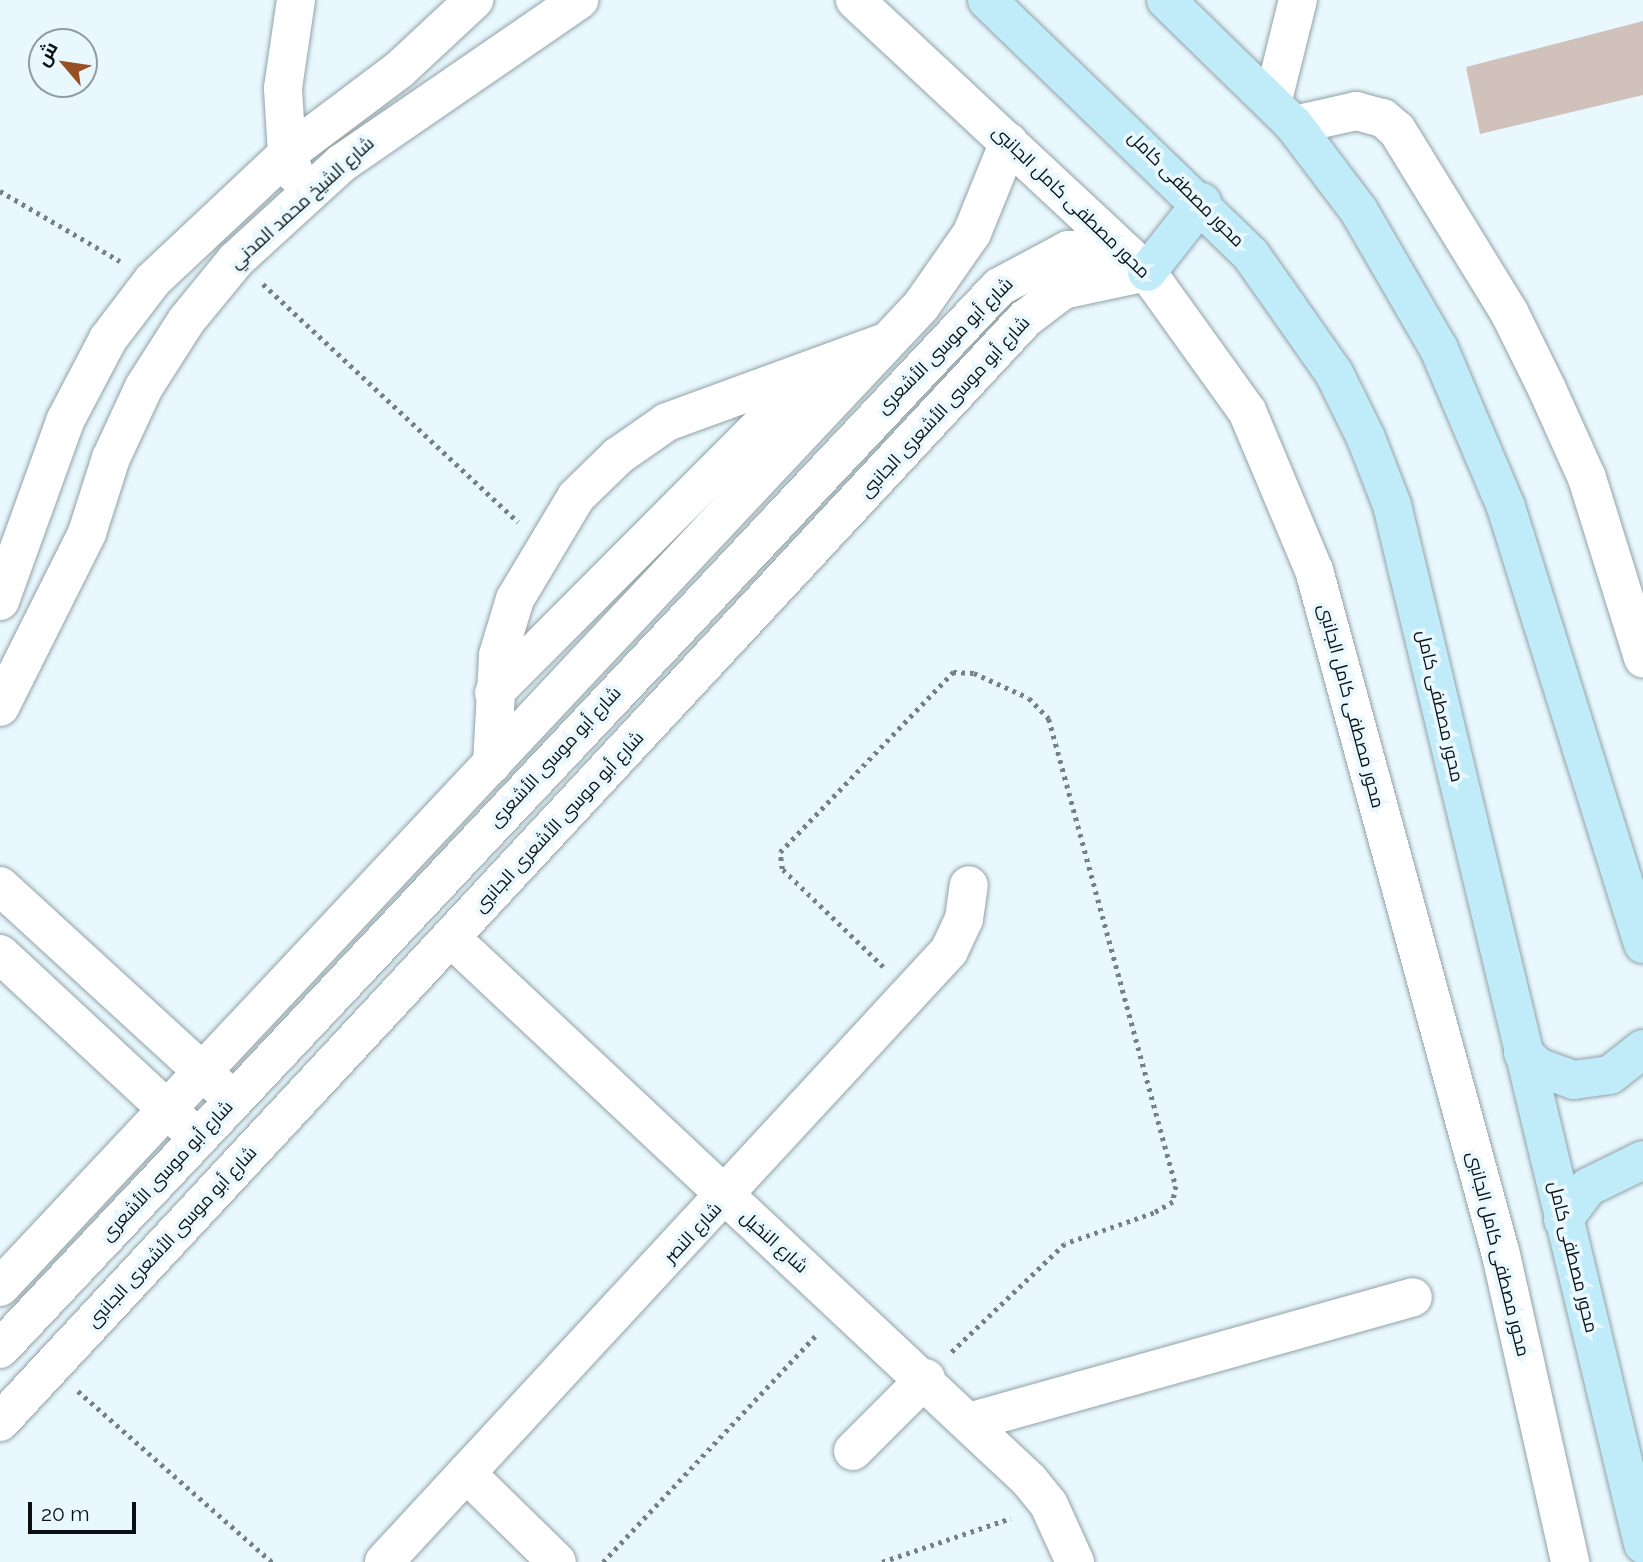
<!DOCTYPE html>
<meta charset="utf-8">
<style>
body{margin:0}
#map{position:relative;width:1643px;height:1562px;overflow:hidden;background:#e8f8fe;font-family:Raleway,Cairo,sans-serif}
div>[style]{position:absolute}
.building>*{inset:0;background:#d0c2ba}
.path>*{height:4.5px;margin-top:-2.25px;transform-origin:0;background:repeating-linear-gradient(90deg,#768185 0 3.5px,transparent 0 8.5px)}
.roads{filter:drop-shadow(0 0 2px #92a2a7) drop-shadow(0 0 2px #92a2a7)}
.minor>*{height:38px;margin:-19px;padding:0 19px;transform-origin:19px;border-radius:19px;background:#fff}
.major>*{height:38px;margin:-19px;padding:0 19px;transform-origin:19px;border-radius:19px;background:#c0ecfa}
span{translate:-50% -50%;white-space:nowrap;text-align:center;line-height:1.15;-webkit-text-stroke:7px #e8f8fe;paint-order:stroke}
.street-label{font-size:18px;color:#0b1113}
.north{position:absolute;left:28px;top:28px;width:70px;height:70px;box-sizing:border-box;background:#e8f8fe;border:2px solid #909ca0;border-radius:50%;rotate:299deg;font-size:19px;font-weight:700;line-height:28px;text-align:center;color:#0b1113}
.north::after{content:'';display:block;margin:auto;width:24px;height:32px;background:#955024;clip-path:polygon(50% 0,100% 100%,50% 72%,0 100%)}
.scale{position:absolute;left:28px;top:1502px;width:108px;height:32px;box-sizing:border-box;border:4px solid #0b1113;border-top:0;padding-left:9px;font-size:21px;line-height:24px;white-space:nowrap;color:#0b1113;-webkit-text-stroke:5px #e8f8fe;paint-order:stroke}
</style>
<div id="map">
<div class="building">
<div style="clip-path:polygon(1643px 21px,1643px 95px,1480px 134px,1466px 67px)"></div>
</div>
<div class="path">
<div style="left:0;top:191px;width:139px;rotate:30.3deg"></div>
<div style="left:263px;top:284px;width:349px;rotate:43deg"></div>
<div style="left:883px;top:967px;width:141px;rotate:-135.9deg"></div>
<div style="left:782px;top:869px;width:17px;rotate:-97deg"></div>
<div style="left:780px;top:852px;width:250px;rotate:-46.1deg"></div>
<div style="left:953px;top:672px;width:21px;rotate:3deg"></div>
<div style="left:974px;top:673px;width:60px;rotate:24.4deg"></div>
<div style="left:1029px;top:698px;width:29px;rotate:46deg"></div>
<div style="left:1049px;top:719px;width:484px;rotate:74.8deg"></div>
<div style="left:1176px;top:1186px;width:16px;rotate:101deg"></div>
<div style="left:1173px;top:1202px;width:22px;rotate:150deg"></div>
<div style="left:1154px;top:1213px;width:94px;rotate:160.8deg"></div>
<div style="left:1065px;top:1244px;width:158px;rotate:136.3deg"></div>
<div style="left:78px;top:1391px;width:259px;rotate:41.4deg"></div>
<div style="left:603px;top:1562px;width:314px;rotate:-46.8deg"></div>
<div style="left:882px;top:1562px;width:136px;rotate:-18.8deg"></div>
</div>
<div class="roads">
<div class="minor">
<div style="left:855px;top:0;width:399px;rotate:43deg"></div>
<div style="left:1147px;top:272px;width:171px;rotate:54.3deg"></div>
<div style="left:1247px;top:411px;width:173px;rotate:67.2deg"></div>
<div style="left:1314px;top:570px;width:710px;rotate:74.73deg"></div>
<div style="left:1501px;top:1255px;width:315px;rotate:77.3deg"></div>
<div style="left:1273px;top:100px;width:103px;rotate:-76deg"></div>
<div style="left:1294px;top:125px;width:64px;rotate:-12.7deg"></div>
<div style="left:1356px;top:111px;width:28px;rotate:15deg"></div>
<div style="left:1383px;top:118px;width:18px;rotate:41deg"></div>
<div style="left:1397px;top:130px;width:214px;rotate:58.4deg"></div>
<div style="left:1509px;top:312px;width:86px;rotate:63.7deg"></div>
<div style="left:1547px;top:389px;width:98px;rotate:65.8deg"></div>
<div style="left:1587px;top:478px;width:189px;rotate:72.7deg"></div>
<div style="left:295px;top:174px;width:22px;rotate:-112deg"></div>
<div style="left:287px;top:154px;width:66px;rotate:-93.5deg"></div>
<div style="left:283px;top:88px;width:89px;rotate:-81.6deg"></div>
<div style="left:0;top:601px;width:191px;rotate:-70.1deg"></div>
<div style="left:65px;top:421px;width:93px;rotate:-62.3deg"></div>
<div style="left:108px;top:339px;width:74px;rotate:-52.7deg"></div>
<div style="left:153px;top:280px;width:184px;rotate:-43.2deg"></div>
<div style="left:287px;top:154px;width:140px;rotate:-36.9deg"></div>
<div style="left:399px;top:70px;width:103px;rotate:-43deg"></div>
<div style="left:494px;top:693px;width:459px;rotate:-45.1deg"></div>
<div style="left:0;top:707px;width:195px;rotate:-63.4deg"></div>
<div style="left:87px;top:533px;width:79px;rotate:-72.3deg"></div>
<div style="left:111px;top:458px;width:78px;rotate:-65.1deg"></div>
<div style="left:144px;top:387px;width:78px;rotate:-57.5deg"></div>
<div style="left:186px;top:321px;width:79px;rotate:-50.7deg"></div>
<div style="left:236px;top:260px;width:144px;rotate:-42.5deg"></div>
<div style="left:342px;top:163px;width:288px;rotate:-34.5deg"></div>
<div style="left:492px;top:764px;width:109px;rotate:-86.8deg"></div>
<div style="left:498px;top:655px;width:59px;rotate:-73.1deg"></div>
<div style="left:515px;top:599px;width:119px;rotate:-59.1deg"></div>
<div style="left:576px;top:497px;width:59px;rotate:-44.3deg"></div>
<div style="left:618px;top:456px;width:60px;rotate:-34.8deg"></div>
<div style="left:667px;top:422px;width:233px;rotate:-20.1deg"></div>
<div style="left:0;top:886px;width:297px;rotate:42.5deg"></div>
<div style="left:451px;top:938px;width:792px;rotate:43.16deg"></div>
<div style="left:1029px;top:1480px;width:32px;rotate:51deg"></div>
<div style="left:1049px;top:1505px;width:63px;rotate:65.5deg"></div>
<div style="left:0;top:954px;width:253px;rotate:42.9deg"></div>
<div style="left:0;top:1287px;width:1346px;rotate:-46.81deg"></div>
<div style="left:921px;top:306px;width:89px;rotate:-55.1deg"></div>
<div style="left:972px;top:233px;width:98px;rotate:-67.9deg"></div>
<div style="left:0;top:1349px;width:1458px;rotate:-46.75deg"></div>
<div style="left:999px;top:287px;width:78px;rotate:-28.2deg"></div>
<div style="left:1068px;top:250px;width:31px;rotate:-2deg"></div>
<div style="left:1099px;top:249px;width:34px;rotate:21deg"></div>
<div style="left:0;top:1422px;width:1506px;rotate:-47.1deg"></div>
<div style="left:1025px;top:319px;width:48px;rotate:-37.3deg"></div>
<div style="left:1063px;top:290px;width:86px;rotate:-12.1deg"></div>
<div style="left:969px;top:1422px;width:461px;rotate:-15.7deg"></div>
<div style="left:853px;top:1451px;width:103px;rotate:-45deg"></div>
<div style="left:466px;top:1473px;width:127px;rotate:44.4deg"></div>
<div style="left:384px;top:1562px;width:832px;rotate:-47.24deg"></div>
<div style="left:949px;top:951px;width:35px;rotate:-65deg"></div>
<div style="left:964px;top:919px;width:34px;rotate:-82deg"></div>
</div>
<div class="major">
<div style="left:987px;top:0;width:367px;rotate:44deg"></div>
<div style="left:1251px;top:255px;width:144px;rotate:54.9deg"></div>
<div style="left:1334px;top:373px;width:72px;rotate:63.8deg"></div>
<div style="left:1366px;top:438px;width:72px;rotate:68.8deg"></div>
<div style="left:1392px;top:505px;width:1069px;rotate:76.42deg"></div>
<div style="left:1166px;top:0;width:179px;rotate:44.3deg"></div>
<div style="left:1294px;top:125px;width:108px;rotate:52.9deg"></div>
<div style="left:1359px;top:211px;width:160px;rotate:59.9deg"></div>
<div style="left:1439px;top:349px;width:172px;rotate:67deg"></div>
<div style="left:1506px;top:507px;width:458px;rotate:72.6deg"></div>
<div style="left:1147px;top:272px;width:89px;rotate:-51.8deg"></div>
<div style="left:1523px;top:1053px;width:21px;rotate:43deg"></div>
<div style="left:1538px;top:1067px;width:38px;rotate:20deg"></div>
<div style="left:1574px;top:1080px;width:36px;rotate:-8deg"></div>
<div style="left:1610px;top:1075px;width:42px;rotate:-38.2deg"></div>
<div style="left:1563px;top:1220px;width:41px;rotate:-52.9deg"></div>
<div style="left:1588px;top:1187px;width:61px;rotate:-26.1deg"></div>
</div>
</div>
<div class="street-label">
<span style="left:1186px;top:189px;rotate:45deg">محور مصطفى كامل</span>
<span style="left:1071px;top:202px;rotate:44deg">محور مصطفى كامل الجانبى</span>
<span style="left:302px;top:203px;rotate:-42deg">شارع الشيخ محمد المدني</span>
<span style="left:945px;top:346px;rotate:-45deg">شارع أبو موسى الأشعرى</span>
<span style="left:945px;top:407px;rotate:-47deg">شارع أبو موسى الأشعرى الجانبى</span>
<span style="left:1351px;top:706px;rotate:75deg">محور مصطفى كامل الجانبى</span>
<span style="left:1440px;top:706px;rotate:77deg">محور مصطفى كامل</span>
<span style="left:555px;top:757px;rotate:-47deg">شارع أبو موسى الأشعرى</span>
<span style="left:559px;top:822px;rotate:-47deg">شارع أبو موسى الأشعرى الجانبى</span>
<span style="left:167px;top:1171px;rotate:-47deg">شارع أبو موسى الأشعرى</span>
<span style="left:693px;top:1233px;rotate:-47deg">شارع النصر</span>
<span style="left:172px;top:1237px;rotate:-47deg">شارع أبو موسى الأشعرى الجانبى</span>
<span style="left:774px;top:1242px;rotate:42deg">شارع النخيل</span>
<span style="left:1498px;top:1254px;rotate:76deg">محور مصطفى كامل الجانبى</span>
<span style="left:1573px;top:1257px;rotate:76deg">محور مصطفى كامل</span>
</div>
<div class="north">ش</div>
<div class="scale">20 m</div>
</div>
